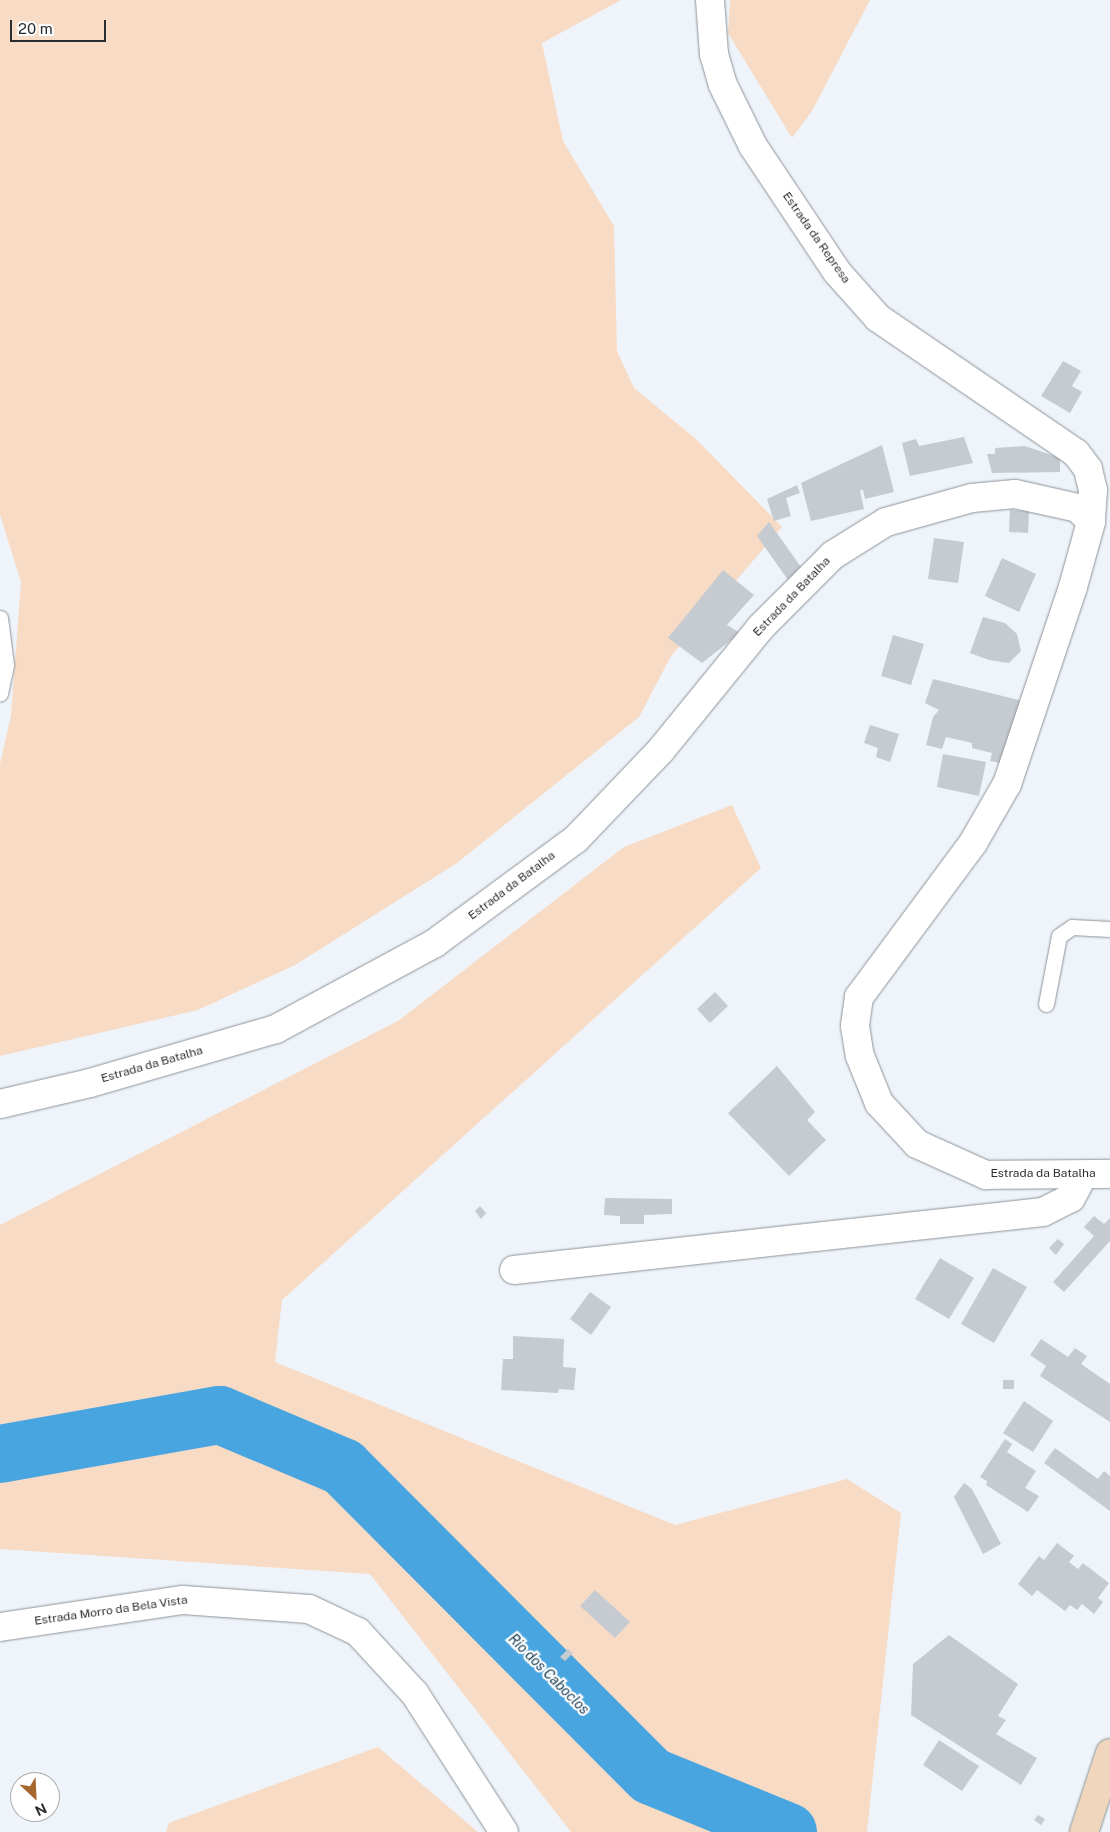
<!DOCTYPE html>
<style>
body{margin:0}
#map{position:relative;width:1110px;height:1832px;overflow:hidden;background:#eef4fa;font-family:"Public Sans",sans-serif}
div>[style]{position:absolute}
.green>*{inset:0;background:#f8dbc4}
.river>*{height:58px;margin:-29px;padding:0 29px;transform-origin:29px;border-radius:29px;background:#48a5e0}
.building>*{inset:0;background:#c5cbd0}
.roads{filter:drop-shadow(0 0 1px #8d9398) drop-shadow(0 0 1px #8d9398)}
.lane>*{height:15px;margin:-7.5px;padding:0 7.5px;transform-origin:7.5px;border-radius:7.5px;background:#fff}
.street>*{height:28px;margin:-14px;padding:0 14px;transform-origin:14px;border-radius:14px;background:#fff}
.secondary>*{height:28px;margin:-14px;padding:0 14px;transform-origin:14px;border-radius:14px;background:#efd6bd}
span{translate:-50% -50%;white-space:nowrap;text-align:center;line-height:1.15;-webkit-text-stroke:4.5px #fff;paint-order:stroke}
.street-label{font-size:12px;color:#2a2d2f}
.water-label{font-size:14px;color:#163d56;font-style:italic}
.north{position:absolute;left:10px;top:1772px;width:50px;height:50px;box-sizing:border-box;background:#fff;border:1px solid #aaabac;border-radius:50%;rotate:155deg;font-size:14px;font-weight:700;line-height:20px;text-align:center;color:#2a2d2f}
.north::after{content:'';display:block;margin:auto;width:18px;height:22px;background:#a6682e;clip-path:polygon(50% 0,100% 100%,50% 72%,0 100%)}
.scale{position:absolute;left:10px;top:20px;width:96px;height:22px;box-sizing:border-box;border:2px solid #2a2d2f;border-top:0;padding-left:6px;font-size:15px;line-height:18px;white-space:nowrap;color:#2a2d2f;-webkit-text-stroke:4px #fff;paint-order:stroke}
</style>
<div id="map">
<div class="green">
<div style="clip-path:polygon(0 0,621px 0,542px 43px,563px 141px,614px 226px,617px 351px,634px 388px,696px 439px,782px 527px,671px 656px,639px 717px,457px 863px,295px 965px,198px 1010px,0 1056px,0 764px,11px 715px,21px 582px,0 515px)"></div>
<div style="clip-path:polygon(730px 0,870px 0,812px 111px,792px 138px,728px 33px)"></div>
<div style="clip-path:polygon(732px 805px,761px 868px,282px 1300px,275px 1362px,675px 1525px,847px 1479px,901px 1513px,867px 1832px,571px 1832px,370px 1574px,0 1549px,0 1225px,398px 1021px,624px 847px)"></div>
<div style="clip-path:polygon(378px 1747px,478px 1832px,166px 1832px,169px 1823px)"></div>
</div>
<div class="river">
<div style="left:0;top:1454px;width:223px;rotate:-10.1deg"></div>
<div style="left:220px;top:1415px;width:134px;rotate:22.9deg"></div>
<div style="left:343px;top:1467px;width:436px;rotate:45.1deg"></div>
<div style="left:651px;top:1776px;width:148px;rotate:22.2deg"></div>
</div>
<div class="building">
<div style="clip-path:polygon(1063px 361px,1081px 371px,1072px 386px,1082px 392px,1070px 413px,1041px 396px)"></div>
<div style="clip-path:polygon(964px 437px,973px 463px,910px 476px,902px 443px,916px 439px,919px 446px)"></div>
<div style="clip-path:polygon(882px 445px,894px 492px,865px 499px,863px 490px,860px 490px,864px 509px,811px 521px,801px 483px)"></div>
<div style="clip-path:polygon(1025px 446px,1060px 458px,1060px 472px,992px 473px,987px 454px,995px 454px,995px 448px)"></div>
<div style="clip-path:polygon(797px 485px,800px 493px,786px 498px,791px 516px,774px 521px,767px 499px)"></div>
<div style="clip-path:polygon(1010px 510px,1029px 511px,1028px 533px,1009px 532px)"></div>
<div style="clip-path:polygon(769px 522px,801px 567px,788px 580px,757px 536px)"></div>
<div style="clip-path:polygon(934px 538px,964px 542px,958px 583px,928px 579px)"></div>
<div style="clip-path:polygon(1002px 558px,1036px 574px,1019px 612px,985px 596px)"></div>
<div style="clip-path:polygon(723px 570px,754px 595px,727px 625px,740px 633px,702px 663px,668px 638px)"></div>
<div style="clip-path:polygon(983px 617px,1005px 623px,1017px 634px,1021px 651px,1009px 663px,989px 660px,970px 653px)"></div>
<div style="clip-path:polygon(893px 635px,924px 644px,911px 685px,881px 676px)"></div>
<div style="clip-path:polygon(933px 679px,1027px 702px,1000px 763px,990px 761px,992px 753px,972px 748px,972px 743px,946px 737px,942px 749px,926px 745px,933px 717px,939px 710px,925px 703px)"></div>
<div style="clip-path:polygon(870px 725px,899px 734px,890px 762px,876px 757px,878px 748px,864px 743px)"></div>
<div style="clip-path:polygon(943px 754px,986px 762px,979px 796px,937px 787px)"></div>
<div style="clip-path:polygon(715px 992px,728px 1006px,710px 1023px,697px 1009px)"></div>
<div style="clip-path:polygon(777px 1066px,815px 1112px,807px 1120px,826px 1140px,789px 1176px,728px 1113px)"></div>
<div style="clip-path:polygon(605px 1198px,672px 1199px,672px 1214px,644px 1215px,644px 1224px,620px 1224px,620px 1216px,604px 1215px)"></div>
<div style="clip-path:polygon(480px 1206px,486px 1213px,481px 1219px,475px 1211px)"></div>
<div style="clip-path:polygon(1094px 1216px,1104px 1224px,1110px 1218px,1110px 1241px,1064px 1292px,1053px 1282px,1094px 1236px,1084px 1227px)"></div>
<div style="clip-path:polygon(1058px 1239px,1064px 1244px,1056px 1255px,1049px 1248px)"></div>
<div style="clip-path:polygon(940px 1258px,974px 1278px,949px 1319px,915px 1299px)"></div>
<div style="clip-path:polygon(993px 1268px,1027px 1287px,994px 1343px,961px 1324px)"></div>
<div style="clip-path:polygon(590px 1292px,611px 1307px,591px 1335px,570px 1319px)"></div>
<div style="clip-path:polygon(513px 1336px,564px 1339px,563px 1367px,576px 1368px,574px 1390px,559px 1389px,558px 1393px,501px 1390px,503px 1359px,513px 1359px)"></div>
<div style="clip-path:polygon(1041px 1339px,1068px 1357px,1075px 1348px,1087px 1356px,1081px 1364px,1110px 1384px,1110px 1422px,1040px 1376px,1046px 1366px,1030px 1355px)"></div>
<div style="clip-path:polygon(1003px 1380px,1014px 1380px,1014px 1389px,1003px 1389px)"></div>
<div style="clip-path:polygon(1024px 1401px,1053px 1421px,1033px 1452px,1003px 1433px)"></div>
<div style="clip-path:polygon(1005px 1439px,1012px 1444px,1007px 1452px,1036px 1471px,1025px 1488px,1039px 1496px,1028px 1512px,986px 1485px,987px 1481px,980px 1477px)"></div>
<div style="clip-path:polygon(1055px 1448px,1098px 1479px,1104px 1471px,1110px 1476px,1110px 1511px,1044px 1463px)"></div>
<div style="clip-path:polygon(964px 1483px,972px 1489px,1001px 1544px,983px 1554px,954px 1497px)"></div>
<div style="clip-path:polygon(1057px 1543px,1074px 1556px,1069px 1562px,1078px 1569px,1083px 1563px,1109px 1583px,1098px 1598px,1103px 1602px,1094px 1614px,1082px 1604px,1077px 1610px,1070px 1605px,1065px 1611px,1037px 1590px,1032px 1596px,1018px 1584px,1039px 1556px,1044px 1560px)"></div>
<div style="clip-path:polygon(595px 1590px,630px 1622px,615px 1638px,580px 1606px)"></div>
<div style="clip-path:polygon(949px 1635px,1018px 1684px,998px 1716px,1006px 1720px,996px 1734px,1037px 1758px,1021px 1785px,911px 1715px,913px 1664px)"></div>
<div style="clip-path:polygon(568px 1649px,573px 1653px,565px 1661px,560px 1657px)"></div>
<div style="clip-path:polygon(939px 1740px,979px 1766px,962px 1791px,923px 1765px)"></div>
<div style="clip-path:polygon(1038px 1815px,1045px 1819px,1041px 1825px,1034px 1820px)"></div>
</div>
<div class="roads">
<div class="lane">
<div style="left:0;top:618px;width:47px;rotate:82.7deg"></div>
<div style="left:6px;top:665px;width:29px;rotate:102deg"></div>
<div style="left:1046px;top:1004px;width:69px;rotate:-79.2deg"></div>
<div style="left:1059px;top:936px;width:16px;rotate:-35deg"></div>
<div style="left:1072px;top:927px;width:38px;rotate:3deg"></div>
</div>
<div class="street">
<div style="left:710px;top:0;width:54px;rotate:85.8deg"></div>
<div style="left:714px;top:54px;width:32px;rotate:74deg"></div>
<div style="left:723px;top:85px;width:68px;rotate:63.8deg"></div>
<div style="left:753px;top:146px;width:151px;rotate:56.3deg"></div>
<div style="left:837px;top:272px;width:62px;rotate:48.3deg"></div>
<div style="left:878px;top:318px;width:240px;rotate:34.3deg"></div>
<div style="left:1076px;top:453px;width:20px;rotate:53deg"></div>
<div style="left:1088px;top:469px;width:22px;rotate:77deg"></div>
<div style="left:1093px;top:490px;width:32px;rotate:94deg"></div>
<div style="left:0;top:1104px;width:92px;rotate:-13.1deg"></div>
<div style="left:90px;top:1083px;width:194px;rotate:-16.2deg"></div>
<div style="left:276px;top:1029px;width:181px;rotate:-28.4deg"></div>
<div style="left:435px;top:943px;width:175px;rotate:-36.4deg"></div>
<div style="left:576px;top:839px;width:123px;rotate:-46.3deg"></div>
<div style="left:661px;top:750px;width:157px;rotate:-50.9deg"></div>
<div style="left:760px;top:628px;width:103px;rotate:-45deg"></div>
<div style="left:833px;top:555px;width:62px;rotate:-31.9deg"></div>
<div style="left:886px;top:522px;width:89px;rotate:-15.6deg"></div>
<div style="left:972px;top:498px;width:43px;rotate:-5.3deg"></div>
<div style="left:1015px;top:494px;width:65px;rotate:12.5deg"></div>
<div style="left:1078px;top:508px;width:19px;rotate:47deg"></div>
<div style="left:1091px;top:522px;width:67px;rotate:105.5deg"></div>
<div style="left:1073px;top:587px;width:208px;rotate:108.5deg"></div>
<div style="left:1007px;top:784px;width:68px;rotate:120deg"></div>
<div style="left:973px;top:843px;width:192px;rotate:126.5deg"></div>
<div style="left:859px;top:997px;width:29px;rotate:98deg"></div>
<div style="left:855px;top:1026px;width:30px;rotate:81deg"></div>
<div style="left:860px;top:1056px;width:51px;rotate:68deg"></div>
<div style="left:879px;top:1103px;width:56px;rotate:47.2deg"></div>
<div style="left:917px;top:1144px;width:76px;rotate:24.2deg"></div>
<div style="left:986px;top:1175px;width:124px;rotate:-0.5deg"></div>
<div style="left:514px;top:1270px;width:532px;rotate:-6.26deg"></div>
<div style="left:1043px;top:1212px;width:31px;rotate:-27deg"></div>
<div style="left:1071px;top:1198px;width:26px;rotate:-62deg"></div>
<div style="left:0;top:1627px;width:185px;rotate:-8.4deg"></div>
<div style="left:183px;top:1600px;width:126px;rotate:4.1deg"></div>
<div style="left:309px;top:1609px;width:54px;rotate:25.1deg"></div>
<div style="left:358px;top:1632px;width:84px;rotate:47.4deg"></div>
<div style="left:415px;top:1694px;width:164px;rotate:57.2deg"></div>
</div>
<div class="secondary">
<div style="left:1084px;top:1832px;width:83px;rotate:-71.8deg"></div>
</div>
</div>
<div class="street-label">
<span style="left:816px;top:238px;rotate:55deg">Estrada da Represa</span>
<span style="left:792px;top:597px;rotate:-46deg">Estrada da Batalha</span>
<span style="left:512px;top:886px;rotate:-37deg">Estrada da Batalha</span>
<span style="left:152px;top:1065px;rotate:-16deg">Estrada da Batalha</span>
<span style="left:1043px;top:1174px">Estrada da Batalha</span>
<span style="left:111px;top:1611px;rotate:-8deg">Estrada Morro da Bela Vista</span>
</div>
<div class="water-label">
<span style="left:549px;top:1674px;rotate:45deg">Rio dos Caboclos</span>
</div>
<div class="north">N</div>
<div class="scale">20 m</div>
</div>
